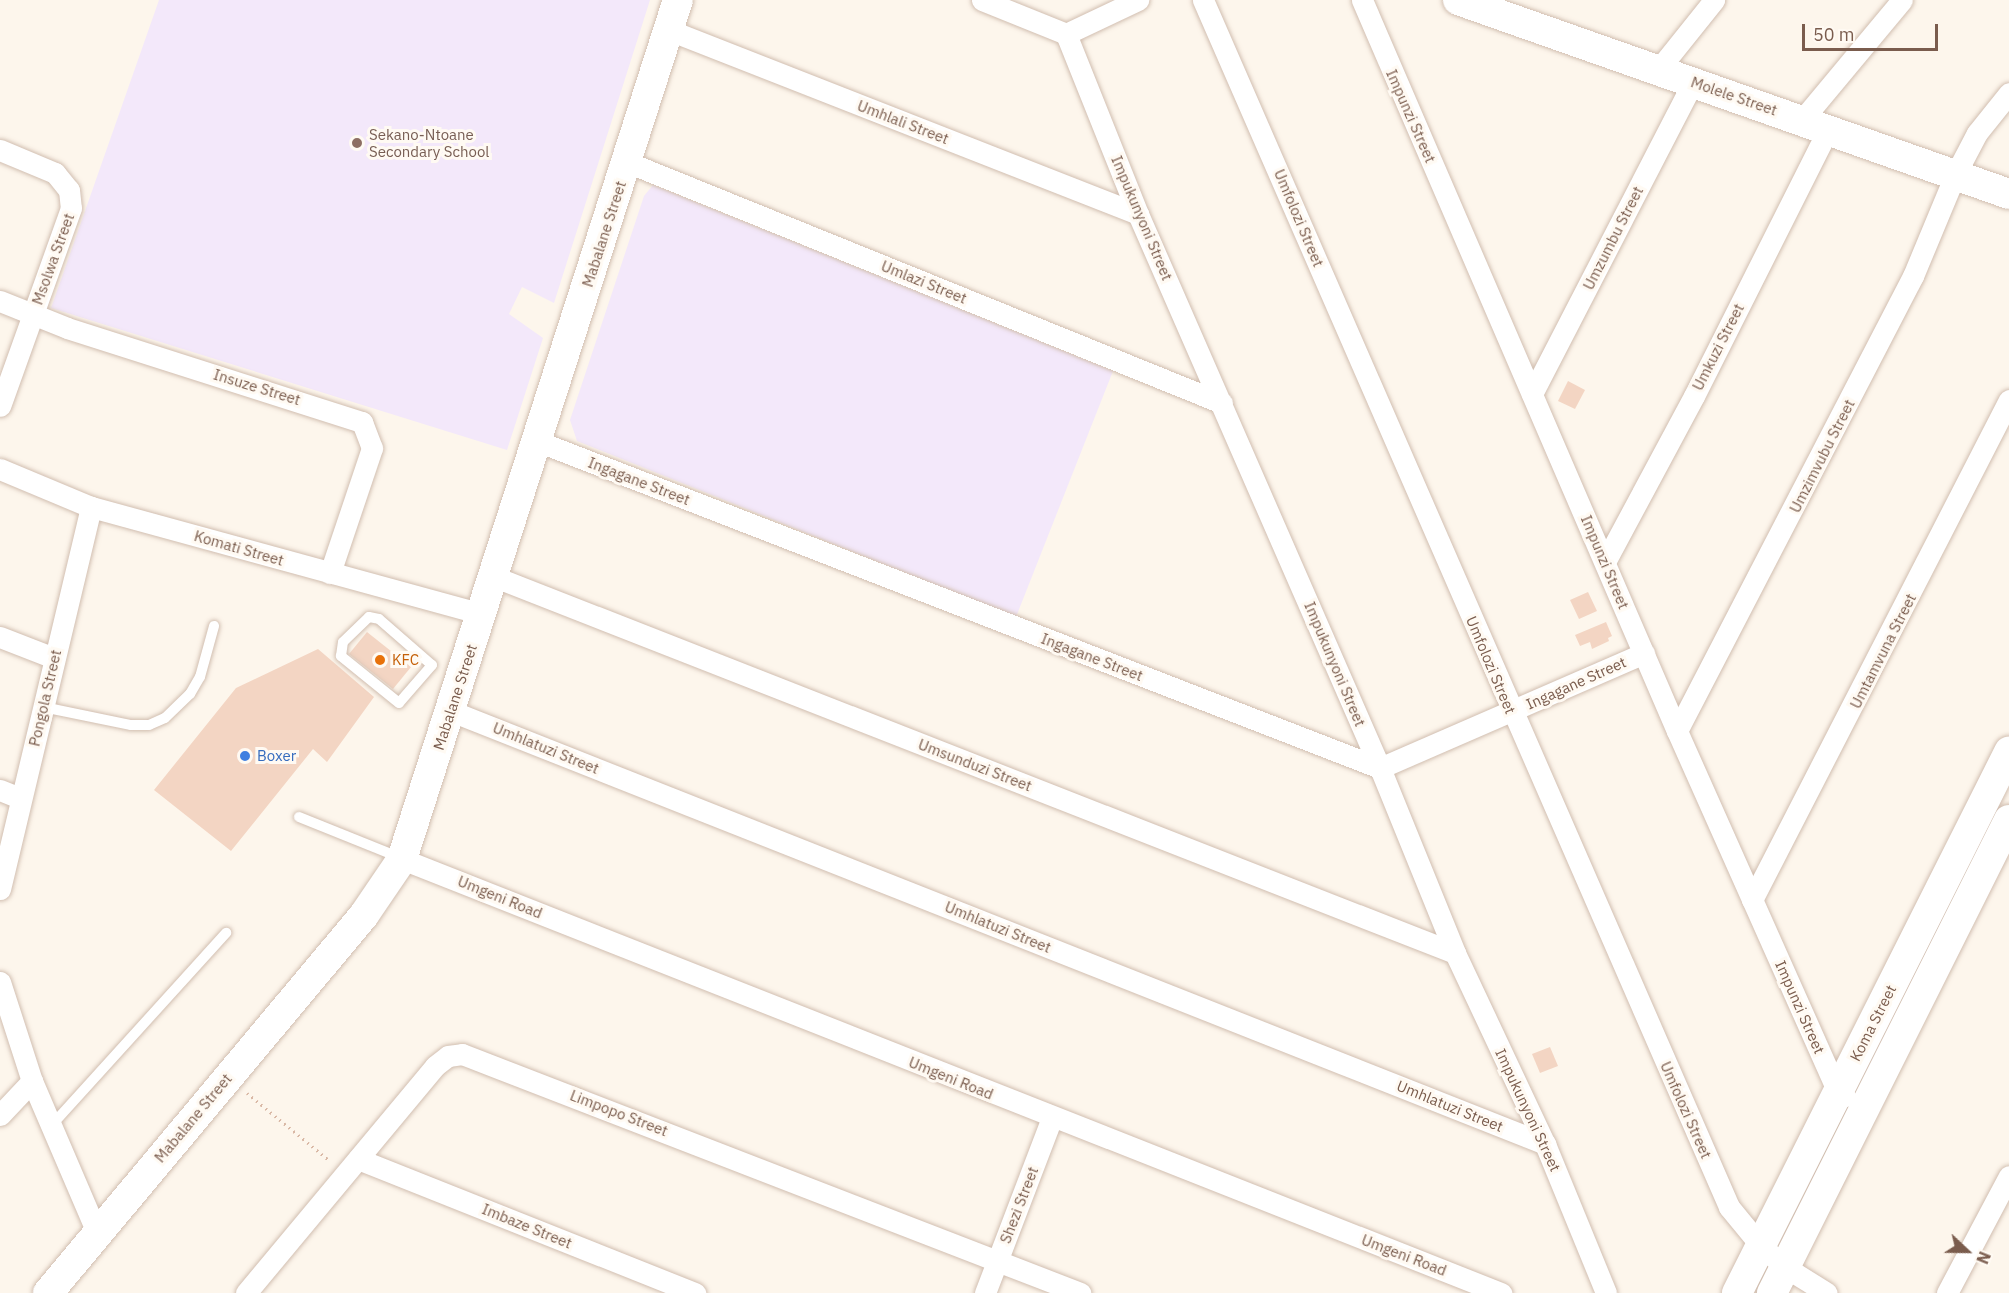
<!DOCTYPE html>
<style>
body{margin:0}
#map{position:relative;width:2009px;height:1293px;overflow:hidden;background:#fdf6ec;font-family:"IBM Plex Sans",sans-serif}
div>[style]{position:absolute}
.education>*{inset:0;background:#f3e8fa}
.building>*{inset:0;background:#f3d5c3}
.path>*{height:3px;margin-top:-1.5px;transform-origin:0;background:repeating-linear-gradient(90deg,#d9b8a5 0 1.5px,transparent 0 6px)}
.roads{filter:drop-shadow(0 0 2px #d1beb0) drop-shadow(0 0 2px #d1beb0)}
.lane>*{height:10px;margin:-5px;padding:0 5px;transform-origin:5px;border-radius:5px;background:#fff}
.street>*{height:21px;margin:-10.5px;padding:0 10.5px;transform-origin:10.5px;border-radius:10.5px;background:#fff}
.secondary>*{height:30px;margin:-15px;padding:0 15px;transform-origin:15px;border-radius:15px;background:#fff}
.dots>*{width:16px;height:16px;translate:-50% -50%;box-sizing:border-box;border:3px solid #fffaf3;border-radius:50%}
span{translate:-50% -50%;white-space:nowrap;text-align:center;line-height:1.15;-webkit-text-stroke:6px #fffaf3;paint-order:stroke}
.street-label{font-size:15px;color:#7a5c4d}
.education-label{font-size:15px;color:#785e54}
.left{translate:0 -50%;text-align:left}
.food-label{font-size:15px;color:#c56008}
.shop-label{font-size:15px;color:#366cbe}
.north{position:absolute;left:1937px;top:1221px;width:60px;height:60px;-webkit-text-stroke:4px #fffaf3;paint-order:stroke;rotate:112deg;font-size:16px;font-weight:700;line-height:24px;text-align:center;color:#7a5c4d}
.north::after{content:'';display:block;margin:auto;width:21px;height:27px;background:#7a5c4d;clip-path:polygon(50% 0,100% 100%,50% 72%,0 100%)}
.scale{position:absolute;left:1802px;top:24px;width:136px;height:27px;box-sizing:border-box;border:3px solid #7a5c4d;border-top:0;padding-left:8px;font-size:18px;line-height:21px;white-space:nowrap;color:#7a5c4d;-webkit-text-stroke:4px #fffaf3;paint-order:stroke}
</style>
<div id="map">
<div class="education">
<div style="clip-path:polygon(159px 0,650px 0,554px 303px,522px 287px,509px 314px,543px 338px,507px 450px,51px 308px)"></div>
<div style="clip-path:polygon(653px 185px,1113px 371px,1016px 617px,577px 441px,570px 420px,644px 196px)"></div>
</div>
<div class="building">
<div style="clip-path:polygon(1568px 381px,1585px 390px,1575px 409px,1558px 401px)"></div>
<div style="clip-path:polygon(1588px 592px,1597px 611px,1579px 619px,1570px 600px)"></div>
<div style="clip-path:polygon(1606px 622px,1612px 636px,1608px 638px,1609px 641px,1592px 649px,1590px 642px,1580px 646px,1575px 635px)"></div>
<div style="clip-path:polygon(367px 632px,411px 667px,393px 689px,349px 654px)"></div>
<div style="clip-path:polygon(318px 649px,374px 697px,327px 762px,313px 749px,231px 851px,154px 790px,236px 688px)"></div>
<div style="clip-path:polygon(1550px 1047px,1558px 1066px,1540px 1073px,1532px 1054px)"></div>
</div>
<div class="path">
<div style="left:247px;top:1093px;width:107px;rotate:39.3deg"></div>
</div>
<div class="roads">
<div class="lane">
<div style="left:369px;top:617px;width:10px;rotate:11deg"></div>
<div style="left:379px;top:619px;width:70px;rotate:41deg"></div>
<div style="left:432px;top:665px;width:50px;rotate:131deg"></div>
<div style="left:399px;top:703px;width:75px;rotate:-141deg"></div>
<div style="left:341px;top:656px;width:14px;rotate:-82deg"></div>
<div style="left:343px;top:642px;width:36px;rotate:-44deg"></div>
<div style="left:43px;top:707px;width:90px;rotate:11.6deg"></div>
<div style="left:131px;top:725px;width:18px"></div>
<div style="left:149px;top:725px;width:17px;rotate:-24deg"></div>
<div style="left:165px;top:718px;width:35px;rotate:-44deg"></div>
<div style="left:190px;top:694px;width:20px;rotate:-60deg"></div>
<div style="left:200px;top:677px;width:53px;rotate:-74.6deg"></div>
<div style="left:299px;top:817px;width:110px;rotate:21.9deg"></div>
<div style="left:51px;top:1126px;width:261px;rotate:-47.8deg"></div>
</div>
<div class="street">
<div style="left:982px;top:0;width:91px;rotate:22deg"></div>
<div style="left:1066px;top:34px;width:80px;rotate:-25.3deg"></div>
<div style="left:1203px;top:0;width:1317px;rotate:66.45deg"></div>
<div style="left:1729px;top:1207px;width:50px;rotate:50.6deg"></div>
<div style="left:1761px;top:1246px;width:32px;rotate:41deg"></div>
<div style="left:1785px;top:1267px;width:49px;rotate:31.8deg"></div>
<div style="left:1362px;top:0;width:796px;rotate:66.69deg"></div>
<div style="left:1677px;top:731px;width:395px;rotate:66deg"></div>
<div style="left:1838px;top:1092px;width:8px;rotate:30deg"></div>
<div style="left:669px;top:30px;width:504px;rotate:21.42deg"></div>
<div style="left:1066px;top:34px;width:194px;rotate:68.2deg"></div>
<div style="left:1138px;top:214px;width:605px;rotate:66.4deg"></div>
<div style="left:1380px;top:768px;width:200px;rotate:67.9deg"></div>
<div style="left:1455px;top:953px;width:211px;rotate:64.8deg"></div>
<div style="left:1545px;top:1144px;width:161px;rotate:67.7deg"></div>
<div style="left:1658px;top:70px;width:90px;rotate:-51.3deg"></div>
<div style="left:1802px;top:120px;width:156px;rotate:-50.2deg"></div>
<div style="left:0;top:150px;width:60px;rotate:22.7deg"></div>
<div style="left:55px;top:173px;width:22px;rotate:51deg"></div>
<div style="left:69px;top:190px;width:18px;rotate:84deg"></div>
<div style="left:71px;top:208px;width:210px;rotate:109.7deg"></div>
<div style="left:627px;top:162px;width:642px;rotate:22.05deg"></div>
<div style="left:0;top:301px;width:72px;rotate:21.9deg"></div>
<div style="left:67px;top:328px;width:310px;rotate:17.7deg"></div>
<div style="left:362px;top:422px;width:28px;rotate:69deg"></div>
<div style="left:372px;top:448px;width:132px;rotate:108.6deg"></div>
<div style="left:1532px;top:394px;width:351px;rotate:-62.7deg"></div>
<div style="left:537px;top:441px;width:904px;rotate:21.2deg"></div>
<div style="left:1380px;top:768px;width:288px;rotate:-23.5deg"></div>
<div style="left:0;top:469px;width:99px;rotate:22.7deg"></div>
<div style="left:91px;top:507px;width:404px;rotate:15.3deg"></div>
<div style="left:1605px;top:562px;width:188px;rotate:-61.8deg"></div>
<div style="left:1694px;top:396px;width:298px;rotate:-63.3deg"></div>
<div style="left:495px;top:577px;width:1031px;rotate:21.39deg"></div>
<div style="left:0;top:637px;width:58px;rotate:21.3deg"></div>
<div style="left:451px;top:711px;width:1177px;rotate:21.59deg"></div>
<div style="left:1677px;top:731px;width:513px;rotate:-62.59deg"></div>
<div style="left:1913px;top:276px;width:109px;rotate:-67.4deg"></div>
<div style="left:1955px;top:175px;width:47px;rotate:-62.4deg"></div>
<div style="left:1977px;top:133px;width:51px;rotate:-51.3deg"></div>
<div style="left:0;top:790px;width:22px;rotate:22deg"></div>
<div style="left:402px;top:859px;width:1182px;rotate:21.55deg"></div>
<div style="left:0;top:889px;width:393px;rotate:-76.6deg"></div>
<div style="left:1752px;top:900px;width:562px;rotate:-62.8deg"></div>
<div style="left:0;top:982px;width:104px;rotate:72.1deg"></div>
<div style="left:32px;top:1081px;width:165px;rotate:66.8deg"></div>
<div style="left:0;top:1115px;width:47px;rotate:-46.7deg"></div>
<div style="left:358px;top:1159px;width:363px;rotate:21.7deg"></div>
<div style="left:246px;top:1293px;width:295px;rotate:-50.2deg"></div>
<div style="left:435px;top:1066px;width:16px;rotate:-38deg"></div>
<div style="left:448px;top:1056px;width:14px;rotate:-8deg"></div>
<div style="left:462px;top:1054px;width:663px;rotate:21.14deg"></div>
<div style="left:985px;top:1293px;width:187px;rotate:-69.1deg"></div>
<div style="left:1947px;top:1293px;width:132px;rotate:-62.1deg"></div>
</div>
<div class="secondary">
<div style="left:1458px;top:0;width:584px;rotate:19.4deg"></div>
<div style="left:48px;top:1293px;width:493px;rotate:-50.1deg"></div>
<div style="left:364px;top:915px;width:68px;rotate:-55.8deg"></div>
<div style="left:402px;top:859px;width:902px;rotate:-72.19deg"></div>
<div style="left:1737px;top:1293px;width:606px;rotate:-63.31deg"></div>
<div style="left:1772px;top:1293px;width:529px;rotate:-63.39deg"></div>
</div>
</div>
<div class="dots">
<div style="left:357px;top:143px;background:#8d6e63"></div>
<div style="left:380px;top:660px;background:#e8710a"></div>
<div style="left:245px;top:756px;background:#3f7fe0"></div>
</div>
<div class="street-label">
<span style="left:1734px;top:96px;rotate:19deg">Molele Street</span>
<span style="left:1411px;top:116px;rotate:66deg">Impunzi Street</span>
<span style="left:903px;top:122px;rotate:21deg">Umhlali Street</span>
<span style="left:1142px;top:218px;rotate:67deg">Impukunyoni Street</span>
<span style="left:1299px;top:218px;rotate:67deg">Umfolozi Street</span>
<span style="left:604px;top:234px;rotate:-72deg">Mabalane Street</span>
<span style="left:1613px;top:238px;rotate:-63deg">Umzumbu Street</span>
<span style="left:53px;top:259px;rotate:-70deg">Msolwa Street</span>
<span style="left:924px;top:282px;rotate:22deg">Umlazi Street</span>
<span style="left:1718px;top:347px;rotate:-63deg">Umkuzi Street</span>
<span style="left:257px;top:387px;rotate:17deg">Insuze Street</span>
<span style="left:1822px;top:456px;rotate:-63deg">Umzimvubu Street</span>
<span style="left:639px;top:481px;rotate:21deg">Ingagane Street</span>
<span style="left:239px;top:548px;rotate:16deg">Komati Street</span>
<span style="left:1605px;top:562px;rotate:67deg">Impunzi Street</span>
<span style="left:1883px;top:651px;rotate:-63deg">Umtamvuna Street</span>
<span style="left:1092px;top:657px;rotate:21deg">Ingagane Street</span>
<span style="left:1335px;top:664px;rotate:67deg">Impukunyoni Street</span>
<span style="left:1491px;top:665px;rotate:67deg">Umfolozi Street</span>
<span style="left:1576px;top:683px;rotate:-24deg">Ingagane Street</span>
<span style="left:455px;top:697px;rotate:-72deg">Mabalane Street</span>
<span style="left:45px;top:698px;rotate:-77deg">Pongola Street</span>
<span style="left:546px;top:748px;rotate:22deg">Umhlatuzi Street</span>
<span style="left:975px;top:765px;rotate:21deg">Umsunduzi Street</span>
<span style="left:500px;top:897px;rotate:22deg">Umgeni Road</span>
<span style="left:998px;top:927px;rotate:22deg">Umhlatuzi Street</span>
<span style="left:1800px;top:1007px;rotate:66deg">Impunzi Street</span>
<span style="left:1873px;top:1023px;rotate:-63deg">Koma Street</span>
<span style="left:951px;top:1078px;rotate:22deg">Umgeni Road</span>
<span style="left:1450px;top:1106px;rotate:22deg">Umhlatuzi Street</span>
<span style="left:1528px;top:1110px;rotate:65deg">Impukunyoni Street</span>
<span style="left:1686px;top:1110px;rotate:66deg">Umfolozi Street</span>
<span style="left:619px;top:1113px;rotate:21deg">Limpopo Street</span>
<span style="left:193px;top:1118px;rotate:-50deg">Mabalane Street</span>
<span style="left:1019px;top:1205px;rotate:-69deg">Shezi Street</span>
<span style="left:527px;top:1226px;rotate:22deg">Imbaze Street</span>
<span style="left:1404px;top:1255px;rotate:21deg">Umgeni Road</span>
</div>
<div class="education-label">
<span class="left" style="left:369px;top:143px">Sekano-Ntoane<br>Secondary School</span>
</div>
<div class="food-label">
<span class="left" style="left:392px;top:660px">KFC</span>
</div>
<div class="shop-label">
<span class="left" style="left:257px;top:756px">Boxer</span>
</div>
<div class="north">N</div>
<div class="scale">50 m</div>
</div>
